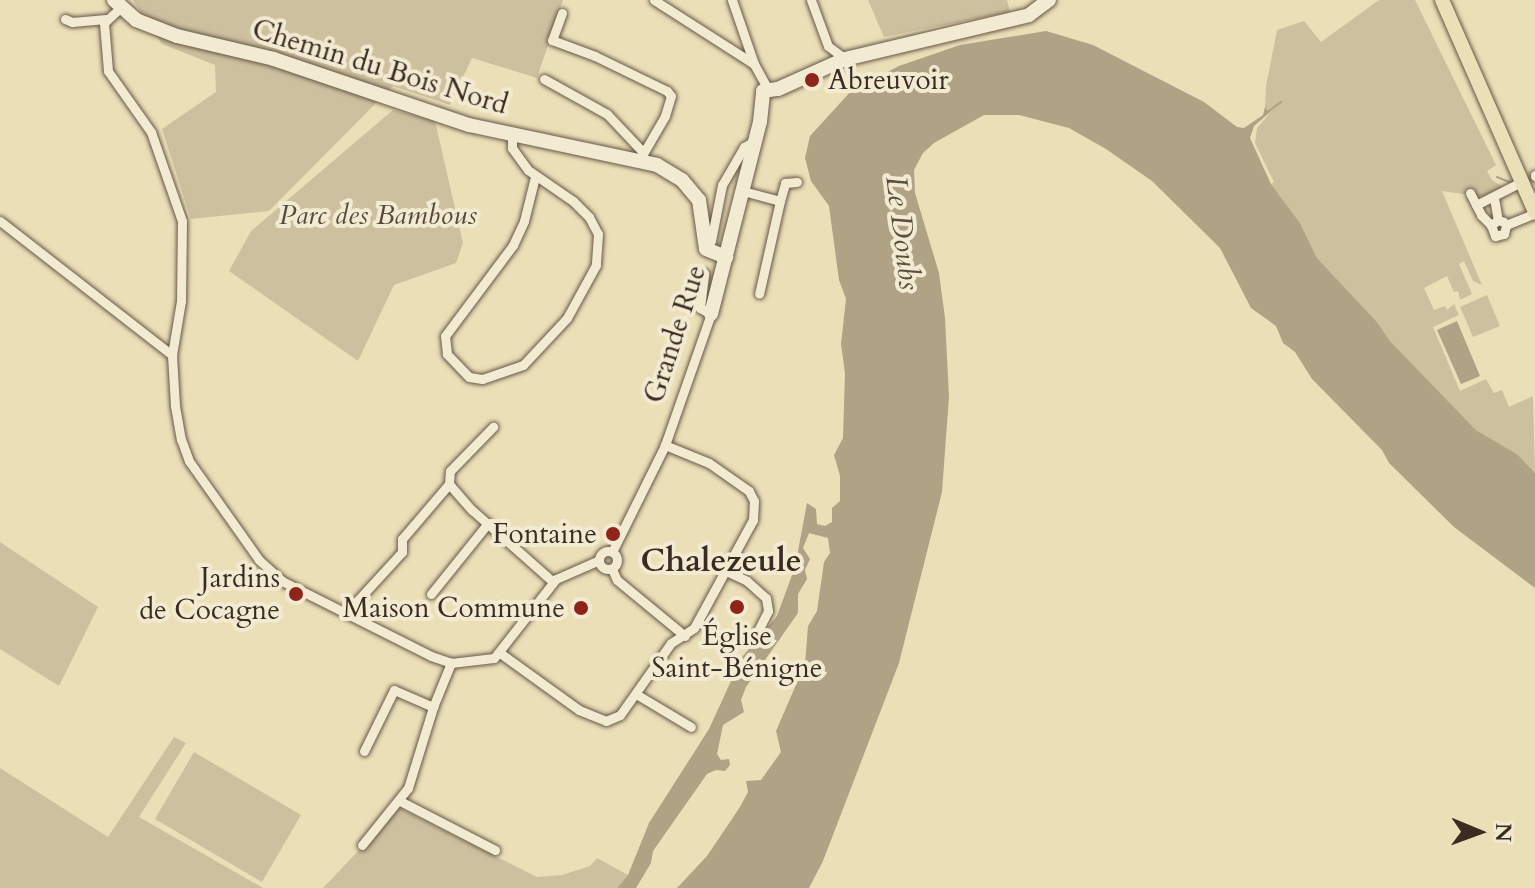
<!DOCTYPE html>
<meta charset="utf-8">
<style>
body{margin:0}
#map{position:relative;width:1535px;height:888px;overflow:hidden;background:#ebdfb8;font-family:Cardo,serif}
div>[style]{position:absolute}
.green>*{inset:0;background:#cdc09f}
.water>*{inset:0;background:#afa285}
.stream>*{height:2px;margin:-1px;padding:0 1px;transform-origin:1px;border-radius:1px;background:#afa285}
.roads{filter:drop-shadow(0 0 2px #665848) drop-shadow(0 0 2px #665848)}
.street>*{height:9px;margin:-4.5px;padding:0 4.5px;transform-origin:4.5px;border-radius:4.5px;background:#f2ead1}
.street>.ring{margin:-4.5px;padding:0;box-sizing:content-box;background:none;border:9px solid #f2ead1;border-radius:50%}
.secondary>*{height:14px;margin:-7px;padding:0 7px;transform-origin:7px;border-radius:7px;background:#f2ead1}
.primary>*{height:14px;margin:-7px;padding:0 7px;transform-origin:7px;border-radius:7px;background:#ebdfb8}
.dots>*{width:22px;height:22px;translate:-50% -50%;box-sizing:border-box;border:4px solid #f2ead1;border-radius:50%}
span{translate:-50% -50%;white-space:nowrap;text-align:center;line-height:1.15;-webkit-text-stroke:8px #f2ead1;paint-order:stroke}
.street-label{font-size:28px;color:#3a2b23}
.poi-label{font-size:28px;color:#3a2b23}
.left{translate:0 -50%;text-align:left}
.right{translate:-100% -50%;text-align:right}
.park-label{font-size:28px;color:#57493c;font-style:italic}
.water-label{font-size:30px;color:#5d4f40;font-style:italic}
.quarter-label{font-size:32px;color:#3a2b23;font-weight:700}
.north{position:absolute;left:1439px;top:792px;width:80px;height:80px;-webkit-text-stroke:6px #f2ead1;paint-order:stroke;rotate:91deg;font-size:22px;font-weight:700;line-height:32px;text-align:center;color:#3a2b23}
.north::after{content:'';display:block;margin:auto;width:28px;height:36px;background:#3a2b23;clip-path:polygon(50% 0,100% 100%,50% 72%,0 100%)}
</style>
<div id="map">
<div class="green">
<div style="clip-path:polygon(133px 0,563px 0,537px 78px,472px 58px,450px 105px,393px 86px,269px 211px,191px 219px,162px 129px,216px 92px,215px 65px,162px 44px)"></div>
<div style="clip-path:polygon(868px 0,1007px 0,1010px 12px,884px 37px)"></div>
<div style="clip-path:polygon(1379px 0,1415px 0,1496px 165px,1487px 171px,1492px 180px,1503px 187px,1484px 197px,1442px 191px,1482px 285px,1473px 281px,1464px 261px,1459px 264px,1472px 294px,1460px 300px,1458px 291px,1454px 292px,1447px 276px,1424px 288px,1434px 310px,1445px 306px,1447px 310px,1454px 304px,1459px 315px,1433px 327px,1460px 391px,1486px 379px,1494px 393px,1502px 390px,1509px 407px,1533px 396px,1535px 473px,1517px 454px,1476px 430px,1390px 341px,1377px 322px,1317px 258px,1300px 223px,1271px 184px,1274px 182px,1255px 143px,1257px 128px,1269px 114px,1265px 107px,1266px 86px,1277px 30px,1304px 21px,1321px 42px)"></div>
<div style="clip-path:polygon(393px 110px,435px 121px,463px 243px,456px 263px,394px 285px,358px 361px,229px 271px,251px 231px)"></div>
<div style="clip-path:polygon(1487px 295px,1500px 326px,1473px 337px,1460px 307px)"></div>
<div style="clip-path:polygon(0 542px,98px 607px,59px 686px,0 649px)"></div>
<div style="clip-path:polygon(174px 737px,186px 743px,139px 817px,263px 888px,0 888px,0 768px,108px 837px)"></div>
<div style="clip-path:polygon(194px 752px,301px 815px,262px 882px,155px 819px)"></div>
<div style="clip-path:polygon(399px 808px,537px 877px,562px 875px,590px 866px,597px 858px,628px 875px,617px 888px,323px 888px)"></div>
</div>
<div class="water">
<div style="clip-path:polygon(1046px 31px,1093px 45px,1204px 102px,1237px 127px,1244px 128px,1263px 115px,1265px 107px,1269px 113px,1254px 126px,1250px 138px,1271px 184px,1300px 223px,1317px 258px,1377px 322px,1390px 341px,1476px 430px,1517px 454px,1535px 473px,1535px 588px,1454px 527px,1389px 463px,1382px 450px,1312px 379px,1295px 352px,1283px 343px,1276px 326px,1251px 308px,1220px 248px,1152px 181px,1106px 149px,1069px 128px,1019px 115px,984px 115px,934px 143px,923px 153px,914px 170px,915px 193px,939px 273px,945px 318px,949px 397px,942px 492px,899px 663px,823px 861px,809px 888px,677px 888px,707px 856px,740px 807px,748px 792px,746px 781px,761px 780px,781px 752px,776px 731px,805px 664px,808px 626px,817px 611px,824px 562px,830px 553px,828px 538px,809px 533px,803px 548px,810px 559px,805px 570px,807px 579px,798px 594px,798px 613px,746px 687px,741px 700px,744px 712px,723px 725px,717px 754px,721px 760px,729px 759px,730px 765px,725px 771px,716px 770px,707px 774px,653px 851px,651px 863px,636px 888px,617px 888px,628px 875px,649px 823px,709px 729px,742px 657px,777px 616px,795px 567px,807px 503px,816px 509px,817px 524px,825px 526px,832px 522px,832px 508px,840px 501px,840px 476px,834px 455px,843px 438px,845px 373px,841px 344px,846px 299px,839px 280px,829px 206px,811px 181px,805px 158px,810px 136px,852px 90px,899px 66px,960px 45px)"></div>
<div style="clip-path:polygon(1457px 321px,1480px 376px,1461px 384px,1437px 330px)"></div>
</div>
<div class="stream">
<div style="left:1266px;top:113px;width:19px;rotate:-36deg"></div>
<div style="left:1497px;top:177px;width:16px;rotate:22deg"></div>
</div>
<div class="roads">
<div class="street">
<div style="left:654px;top:0;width:119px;rotate:32.6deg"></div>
<div style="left:732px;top:0;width:68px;rotate:71deg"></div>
<div style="left:754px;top:64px;width:29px;rotate:61deg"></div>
<div style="left:811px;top:0;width:49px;rotate:69.7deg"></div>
<div style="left:828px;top:46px;width:21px;rotate:37deg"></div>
<div style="left:120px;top:8px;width:22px;rotate:137deg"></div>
<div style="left:104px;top:23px;width:48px;rotate:85.2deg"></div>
<div style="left:108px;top:71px;width:75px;rotate:54.8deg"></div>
<div style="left:151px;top:132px;width:94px;rotate:70.8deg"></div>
<div style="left:182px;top:221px;width:80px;rotate:90.7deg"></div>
<div style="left:181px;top:301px;width:55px;rotate:99.5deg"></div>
<div style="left:172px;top:355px;width:51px;rotate:86.6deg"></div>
<div style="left:175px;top:406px;width:34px;rotate:80deg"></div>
<div style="left:181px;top:439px;width:23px;rotate:70deg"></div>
<div style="left:189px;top:461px;width:121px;rotate:54.7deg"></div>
<div style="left:259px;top:560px;width:31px;rotate:42deg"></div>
<div style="left:282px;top:581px;width:167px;rotate:26.7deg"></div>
<div style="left:431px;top:656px;width:21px;rotate:19deg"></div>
<div style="left:451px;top:663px;width:43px;rotate:-6.6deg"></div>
<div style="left:494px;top:658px;width:100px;rotate:-51.9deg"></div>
<div style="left:556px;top:579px;width:47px;rotate:-23.8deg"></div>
<div style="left:562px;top:13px;width:29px;rotate:110deg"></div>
<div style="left:552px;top:40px;width:46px;rotate:20.4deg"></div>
<div style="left:595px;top:56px;width:80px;rotate:25.9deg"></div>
<div style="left:667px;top:91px;width:6px;rotate:51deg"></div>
<div style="left:671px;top:96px;width:21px;rotate:107deg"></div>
<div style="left:665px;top:116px;width:50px;rotate:120.2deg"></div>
<div style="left:65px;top:19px;width:8px;rotate:23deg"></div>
<div style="left:72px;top:22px;width:34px;rotate:-5deg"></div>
<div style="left:544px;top:79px;width:72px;rotate:29.1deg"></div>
<div style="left:607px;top:114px;width:51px;rotate:46.6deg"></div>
<div style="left:512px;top:134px;width:14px;rotate:90deg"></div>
<div style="left:512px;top:148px;width:27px;rotate:54deg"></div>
<div style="left:528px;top:170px;width:55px;rotate:34.6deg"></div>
<div style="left:573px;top:201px;width:23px;rotate:45deg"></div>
<div style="left:589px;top:217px;width:19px;rotate:62deg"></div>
<div style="left:598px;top:234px;width:31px;rotate:94deg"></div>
<div style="left:596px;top:265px;width:60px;rotate:118.7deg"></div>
<div style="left:567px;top:318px;width:64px;rotate:133.1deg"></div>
<div style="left:523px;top:365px;width:43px;rotate:161.1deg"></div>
<div style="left:482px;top:379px;width:13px;rotate:-171deg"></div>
<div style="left:469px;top:377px;width:32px;rotate:-134deg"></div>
<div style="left:447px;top:354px;width:18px;rotate:-96deg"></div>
<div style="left:445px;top:336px;width:114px;rotate:-53.2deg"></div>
<div style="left:513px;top:245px;width:26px;rotate:-65deg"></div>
<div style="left:524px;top:221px;width:45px;rotate:-76deg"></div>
<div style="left:1535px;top:176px;width:1px;rotate:-90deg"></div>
<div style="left:743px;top:191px;width:38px;rotate:15deg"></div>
<div style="left:780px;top:201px;width:95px;rotate:102.7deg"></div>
<div style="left:1470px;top:193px;width:25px;rotate:63deg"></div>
<div style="left:1481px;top:215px;width:14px;rotate:45deg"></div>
<div style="left:1494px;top:198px;width:22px;rotate:80deg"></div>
<div style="left:1498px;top:220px;width:6px;rotate:18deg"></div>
<div style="left:780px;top:201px;width:19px;rotate:-74deg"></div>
<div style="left:785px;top:183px;width:12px;rotate:-5deg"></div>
<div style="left:1476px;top:205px;width:44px;rotate:-27.1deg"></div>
<div style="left:1498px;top:220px;width:9px;rotate:144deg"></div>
<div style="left:1491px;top:225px;width:12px;rotate:70deg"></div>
<div style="left:1495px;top:236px;width:9px;rotate:-13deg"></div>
<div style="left:1504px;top:234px;width:9px;rotate:-77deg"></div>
<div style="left:0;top:221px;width:218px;rotate:37.9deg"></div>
<div style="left:1506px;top:225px;width:31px;rotate:-22deg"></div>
<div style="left:711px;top:241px;width:57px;rotate:-78.9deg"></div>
<div style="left:722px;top:185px;width:44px;rotate:-59.9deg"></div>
<div style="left:744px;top:147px;width:12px;rotate:-31deg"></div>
<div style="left:449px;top:484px;width:35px;rotate:49deg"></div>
<div style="left:472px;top:510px;width:108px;rotate:41.6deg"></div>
<div style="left:449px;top:484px;width:13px;rotate:-86deg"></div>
<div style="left:450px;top:471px;width:62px;rotate:-45.7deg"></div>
<div class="ring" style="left:599px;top:551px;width:9px;height:9px"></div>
<div style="left:612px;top:552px;width:119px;rotate:-63.6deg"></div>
<div style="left:665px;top:445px;width:139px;rotate:-70.7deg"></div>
<div style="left:711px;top:314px;width:13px;rotate:-151deg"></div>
<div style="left:700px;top:308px;width:35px;rotate:-83deg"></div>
<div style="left:612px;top:569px;width:12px;rotate:66deg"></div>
<div style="left:617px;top:580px;width:88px;rotate:39.5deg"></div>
<div style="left:726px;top:571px;width:23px;rotate:25deg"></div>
<div style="left:747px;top:581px;width:25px;rotate:42deg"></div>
<div style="left:766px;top:598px;width:13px;rotate:81deg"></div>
<div style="left:768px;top:611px;width:25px;rotate:117deg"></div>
<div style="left:431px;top:594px;width:91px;rotate:-51.2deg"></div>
<div style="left:347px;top:612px;width:81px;rotate:-47.5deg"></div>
<div style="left:402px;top:552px;width:13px;rotate:-90deg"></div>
<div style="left:402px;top:539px;width:72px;rotate:-49.5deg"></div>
<div style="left:500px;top:653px;width:97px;rotate:35.8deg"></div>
<div style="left:579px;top:710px;width:29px;rotate:22deg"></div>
<div style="left:606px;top:721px;width:15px;rotate:-23deg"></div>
<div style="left:620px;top:715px;width:88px;rotate:-54.7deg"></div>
<div style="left:671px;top:643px;width:27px;rotate:-33deg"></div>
<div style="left:694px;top:628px;width:123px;rotate:-61.4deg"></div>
<div style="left:753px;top:520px;width:19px;rotate:-87deg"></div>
<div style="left:754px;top:501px;width:11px;rotate:-117deg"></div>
<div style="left:749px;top:491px;width:49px;rotate:-145deg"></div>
<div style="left:709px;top:463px;width:48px;rotate:-157.8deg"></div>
<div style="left:636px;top:694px;width:64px;rotate:31deg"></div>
<div style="left:364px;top:751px;width:68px;rotate:-63.8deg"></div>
<div style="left:394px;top:690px;width:43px;rotate:23.6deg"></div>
<div style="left:400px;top:801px;width:107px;rotate:27.3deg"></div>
<div style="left:362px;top:845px;width:73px;rotate:-51.1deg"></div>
<div style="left:408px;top:788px;width:85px;rotate:-72.8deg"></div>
<div style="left:433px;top:707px;width:48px;rotate:-67.8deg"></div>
</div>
<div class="secondary">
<div style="left:114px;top:0;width:30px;rotate:42deg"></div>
<div style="left:136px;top:20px;width:44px;rotate:21.3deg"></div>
<div style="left:177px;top:36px;width:100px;rotate:13.3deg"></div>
<div style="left:274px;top:59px;width:206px;rotate:18.7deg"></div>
<div style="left:469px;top:125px;width:192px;rotate:12deg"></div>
<div style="left:657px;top:165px;width:29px;rotate:31deg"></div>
<div style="left:682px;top:180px;width:26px;rotate:50deg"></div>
<div style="left:699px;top:200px;width:49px;rotate:81.9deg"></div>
<div style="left:706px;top:249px;width:22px;rotate:22deg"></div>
<div style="left:711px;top:314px;width:198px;rotate:-75.7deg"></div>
<div style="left:760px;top:122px;width:31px;rotate:-84deg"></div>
<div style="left:763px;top:91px;width:15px;rotate:-8deg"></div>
<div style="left:778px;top:89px;width:73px;rotate:-24.1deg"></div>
<div style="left:845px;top:59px;width:189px;rotate:-13.4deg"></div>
<div style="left:1029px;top:15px;width:25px;rotate:-37deg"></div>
</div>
<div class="primary">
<div style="left:1442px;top:0;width:232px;rotate:66.3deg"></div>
</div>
</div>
<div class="dots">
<div style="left:812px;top:80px;background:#8f2418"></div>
<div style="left:613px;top:534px;background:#8f2418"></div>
<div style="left:296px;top:594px;background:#8f2418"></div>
<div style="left:737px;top:607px;background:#8f2418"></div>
<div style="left:581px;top:608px;background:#8f2418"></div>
</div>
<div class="street-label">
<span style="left:380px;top:67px;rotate:17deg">Chemin du Bois Nord</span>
<span style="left:675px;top:334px;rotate:-72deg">Grande Rue</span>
</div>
<div class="poi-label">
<span class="left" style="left:828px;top:80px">Abreuvoir</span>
<span class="right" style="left:597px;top:534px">Fontaine</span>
<span class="right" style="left:280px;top:594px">Jardins<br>de Cocagne</span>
<span class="right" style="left:565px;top:608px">Maison Commune</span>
<span style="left:737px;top:652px">Église<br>Saint-Bénigne</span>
</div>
<div class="park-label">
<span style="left:378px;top:215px">Parc des Bambous</span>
</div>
<div class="water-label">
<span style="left:902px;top:233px;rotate:83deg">Le Doubs</span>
</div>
<div class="quarter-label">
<span style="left:721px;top:561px">Chalezeule</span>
</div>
<div class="north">N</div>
</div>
